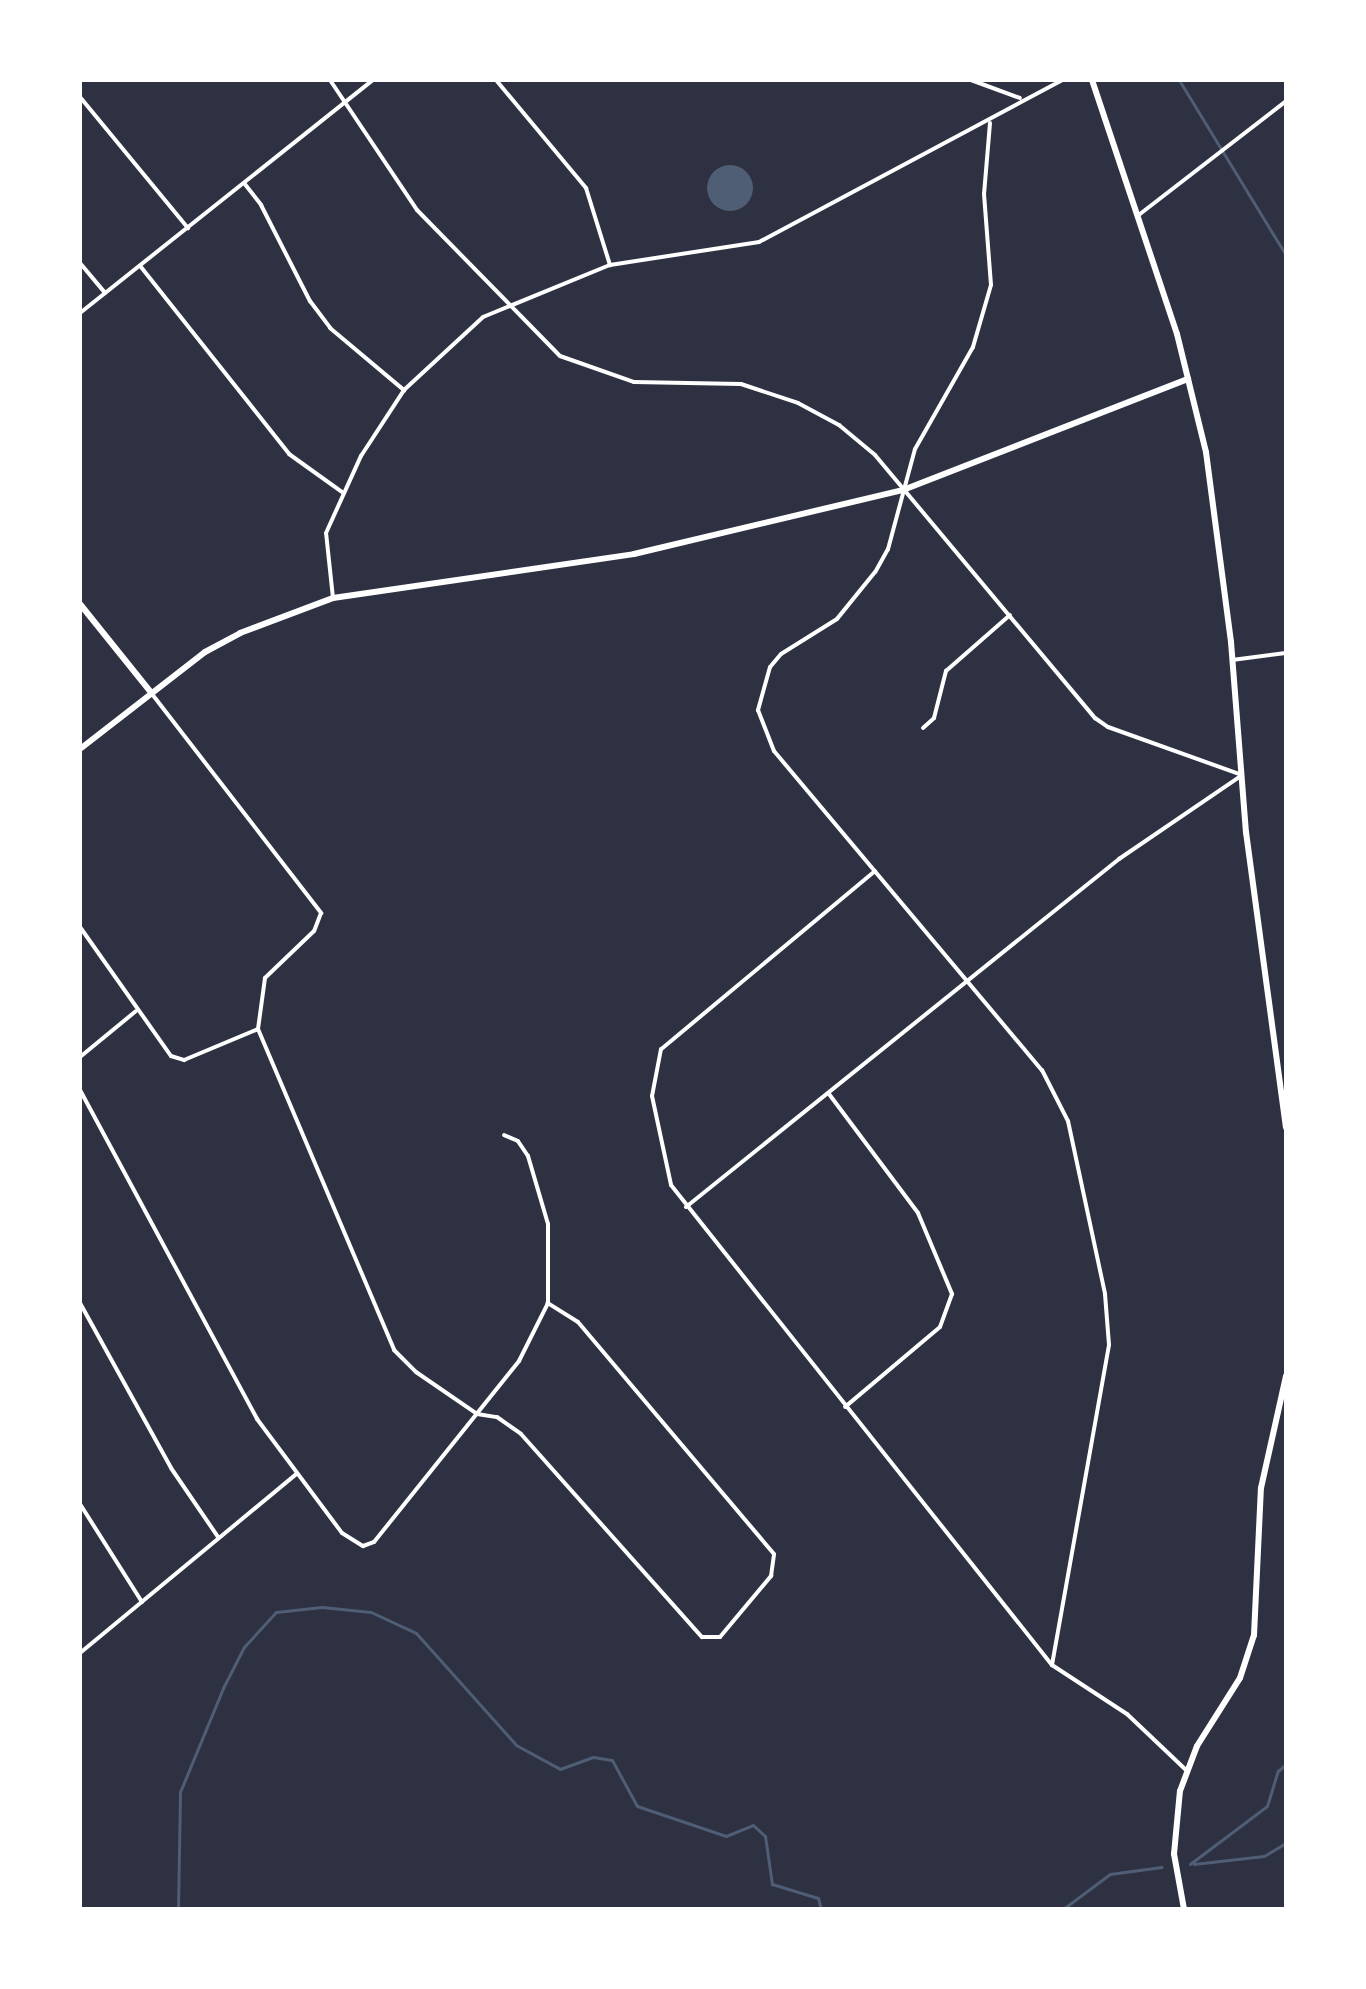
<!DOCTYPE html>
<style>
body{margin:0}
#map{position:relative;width:1366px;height:1989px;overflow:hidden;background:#2d3142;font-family:Roboto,sans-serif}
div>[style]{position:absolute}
.water>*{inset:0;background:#4f5d75}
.round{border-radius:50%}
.stream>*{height:3px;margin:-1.5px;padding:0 1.5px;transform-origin:1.5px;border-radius:1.5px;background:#4f5d75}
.minor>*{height:4px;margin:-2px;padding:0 2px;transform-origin:2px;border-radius:2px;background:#fff}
.tertiary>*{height:6px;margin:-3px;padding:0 3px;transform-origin:3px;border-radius:3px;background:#fff}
.rail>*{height:3px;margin:-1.5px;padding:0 1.5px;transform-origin:1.5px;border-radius:1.5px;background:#abadb3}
span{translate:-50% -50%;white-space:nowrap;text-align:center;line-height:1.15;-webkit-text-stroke:8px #fff;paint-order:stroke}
.frame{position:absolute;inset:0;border:82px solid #fff;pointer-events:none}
</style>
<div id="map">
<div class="water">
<div class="round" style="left:707px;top:165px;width:46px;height:46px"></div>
</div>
<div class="stream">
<div style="left:1179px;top:80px;width:205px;rotate:58.6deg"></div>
<div style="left:1286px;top:1550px;width:36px;rotate:90deg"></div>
<div style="left:1190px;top:1864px;width:96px;rotate:-37deg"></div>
<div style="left:1267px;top:1806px;width:37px;rotate:-73deg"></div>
<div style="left:1278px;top:1771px;width:11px;rotate:-41deg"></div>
<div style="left:1194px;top:1864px;width:70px;rotate:-6.5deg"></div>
<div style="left:1264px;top:1856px;width:26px;rotate:-31deg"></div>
<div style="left:178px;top:1909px;width:117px;rotate:-89deg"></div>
<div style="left:180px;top:1792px;width:113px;rotate:-67.5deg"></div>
<div style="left:223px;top:1688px;width:46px;rotate:-62.9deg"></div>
<div style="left:244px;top:1647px;width:47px;rotate:-47.6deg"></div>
<div style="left:276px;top:1612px;width:46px;rotate:-6.2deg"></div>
<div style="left:322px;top:1607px;width:49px;rotate:5.8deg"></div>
<div style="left:371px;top:1612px;width:50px;rotate:25deg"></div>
<div style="left:416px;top:1633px;width:150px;rotate:48.2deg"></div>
<div style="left:516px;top:1745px;width:50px;rotate:28.6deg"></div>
<div style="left:560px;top:1769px;width:35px;rotate:-20deg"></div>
<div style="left:593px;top:1757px;width:19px;rotate:9deg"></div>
<div style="left:612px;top:1760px;width:52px;rotate:61.5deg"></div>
<div style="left:637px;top:1806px;width:94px;rotate:18.6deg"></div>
<div style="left:726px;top:1836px;width:29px;rotate:-22deg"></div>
<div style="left:753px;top:1825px;width:16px;rotate:43deg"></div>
<div style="left:765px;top:1836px;width:49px;rotate:81.7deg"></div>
<div style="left:772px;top:1884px;width:48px;rotate:16.9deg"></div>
<div style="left:818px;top:1898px;width:11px;rotate:75deg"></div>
<div style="left:1063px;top:1909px;width:59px;rotate:-36.7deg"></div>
<div style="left:1110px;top:1874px;width:52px;rotate:-7.7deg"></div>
</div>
<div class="minor">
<div style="left:330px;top:80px;width:156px;rotate:56.2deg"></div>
<div style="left:417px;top:210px;width:204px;rotate:45.6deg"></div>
<div style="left:560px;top:356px;width:78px;rotate:19.4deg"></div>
<div style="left:634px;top:382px;width:107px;rotate:1.1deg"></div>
<div style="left:741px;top:384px;width:60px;rotate:18.4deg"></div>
<div style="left:798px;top:403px;width:47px;rotate:28.2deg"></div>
<div style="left:839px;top:425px;width:47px;rotate:39.8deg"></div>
<div style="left:875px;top:455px;width:343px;rotate:50.1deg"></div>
<div style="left:1095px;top:718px;width:16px;rotate:35deg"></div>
<div style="left:1108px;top:727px;width:142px;rotate:19.7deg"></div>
<div style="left:496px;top:80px;width:141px;rotate:50.2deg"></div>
<div style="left:586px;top:188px;width:81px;rotate:72.7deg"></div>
<div style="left:971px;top:80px;width:52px;rotate:20.2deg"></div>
<div style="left:80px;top:97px;width:170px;rotate:50.5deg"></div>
<div style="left:990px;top:123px;width:71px;rotate:94.8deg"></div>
<div style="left:984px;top:194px;width:91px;rotate:85.6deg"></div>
<div style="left:991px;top:285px;width:65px;rotate:106.2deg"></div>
<div style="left:973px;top:347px;width:117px;rotate:119.6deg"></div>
<div style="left:915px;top:449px;width:104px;rotate:105.1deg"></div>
<div style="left:888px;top:549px;width:26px;rotate:119deg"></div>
<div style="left:875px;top:572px;width:60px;rotate:129deg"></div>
<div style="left:837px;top:619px;width:66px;rotate:148deg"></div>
<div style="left:781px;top:654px;width:17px;rotate:130deg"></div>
<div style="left:770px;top:667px;width:45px;rotate:105.6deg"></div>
<div style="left:758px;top:710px;width:44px;rotate:68.7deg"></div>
<div style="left:774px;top:751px;width:417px;rotate:50deg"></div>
<div style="left:1042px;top:1070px;width:57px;rotate:63deg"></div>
<div style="left:1068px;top:1121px;width:177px;rotate:77.9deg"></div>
<div style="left:1105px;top:1294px;width:51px;rotate:85.5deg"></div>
<div style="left:1109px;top:1345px;width:325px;rotate:100.1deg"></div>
<div style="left:244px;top:183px;width:28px;rotate:52deg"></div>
<div style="left:261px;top:205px;width:108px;rotate:63deg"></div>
<div style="left:310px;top:301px;width:34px;rotate:53deg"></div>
<div style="left:330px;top:328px;width:97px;rotate:40deg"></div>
<div style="left:1140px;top:214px;width:185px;rotate:-37.7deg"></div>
<div style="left:80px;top:263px;width:39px;rotate:50deg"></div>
<div style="left:141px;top:267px;width:238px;rotate:51.6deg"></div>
<div style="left:289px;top:454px;width:65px;rotate:35.6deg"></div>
<div style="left:80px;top:313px;width:374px;rotate:-38.5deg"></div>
<div style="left:333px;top:598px;width:65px;rotate:-96.1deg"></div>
<div style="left:326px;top:533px;width:85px;rotate:-65.6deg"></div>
<div style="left:361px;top:456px;width:79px;rotate:-56.9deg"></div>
<div style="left:404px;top:390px;width:108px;rotate:-42.7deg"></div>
<div style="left:483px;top:317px;width:137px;rotate:-22.3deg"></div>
<div style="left:610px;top:265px;width:151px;rotate:-8.8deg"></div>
<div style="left:759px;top:242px;width:344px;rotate:-28.1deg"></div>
<div style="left:1232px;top:660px;width:54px;rotate:-7.4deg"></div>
<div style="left:152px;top:694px;width:277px;rotate:52.3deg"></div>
<div style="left:321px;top:913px;width:19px;rotate:111deg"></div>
<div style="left:314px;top:931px;width:68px;rotate:136.2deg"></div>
<div style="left:265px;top:978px;width:51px;rotate:97.8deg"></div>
<div style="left:258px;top:1029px;width:349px;rotate:67deg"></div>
<div style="left:394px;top:1350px;width:31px;rotate:45deg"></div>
<div style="left:416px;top:1372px;width:74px;rotate:34.5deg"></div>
<div style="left:477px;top:1414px;width:20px;rotate:9deg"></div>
<div style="left:497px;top:1417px;width:29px;rotate:35deg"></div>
<div style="left:521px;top:1434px;width:272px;rotate:48.3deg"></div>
<div style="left:702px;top:1637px;width:18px"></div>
<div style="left:720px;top:1637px;width:80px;rotate:-50.1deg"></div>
<div style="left:771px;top:1576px;width:22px;rotate:-82deg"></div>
<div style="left:774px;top:1554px;width:304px;rotate:-130.2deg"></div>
<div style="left:578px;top:1322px;width:36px;rotate:-148deg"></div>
<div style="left:923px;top:728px;width:15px;rotate:-42deg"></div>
<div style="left:934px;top:718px;width:49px;rotate:-75.7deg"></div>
<div style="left:946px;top:671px;width:85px;rotate:-41.2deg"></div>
<div style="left:875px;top:871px;width:278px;rotate:140.2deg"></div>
<div style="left:661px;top:1049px;width:48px;rotate:100.8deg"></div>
<div style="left:652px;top:1096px;width:91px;rotate:77.9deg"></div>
<div style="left:671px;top:1185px;width:613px;rotate:51.56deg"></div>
<div style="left:1052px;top:1665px;width:90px;rotate:33.2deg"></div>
<div style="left:1127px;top:1714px;width:81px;rotate:43.5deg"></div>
<div style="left:80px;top:927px;width:158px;rotate:54.8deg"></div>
<div style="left:171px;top:1056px;width:14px;rotate:17deg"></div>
<div style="left:184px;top:1060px;width:80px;rotate:-22.7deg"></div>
<div style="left:80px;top:1057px;width:72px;rotate:-39.4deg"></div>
<div style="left:80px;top:1090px;width:374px;rotate:61.7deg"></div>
<div style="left:257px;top:1419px;width:142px;rotate:53.3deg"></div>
<div style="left:342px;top:1533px;width:25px;rotate:32deg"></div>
<div style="left:363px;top:1546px;width:12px;rotate:-20deg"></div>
<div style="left:374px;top:1542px;width:232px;rotate:-51.3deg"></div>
<div style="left:519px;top:1361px;width:65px;rotate:-63.4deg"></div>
<div style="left:548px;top:1303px;width:79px;rotate:-90deg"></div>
<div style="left:548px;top:1224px;width:71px;rotate:-106.4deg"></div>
<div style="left:528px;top:1156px;width:18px;rotate:-124deg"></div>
<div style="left:518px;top:1141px;width:15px;rotate:-157deg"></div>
<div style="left:829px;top:1094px;width:149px;rotate:53.2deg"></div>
<div style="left:918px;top:1213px;width:88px;rotate:67.2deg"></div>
<div style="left:952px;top:1294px;width:35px;rotate:110deg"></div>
<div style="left:940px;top:1327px;width:124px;rotate:139.9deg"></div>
<div style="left:686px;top:1207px;width:556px;rotate:-38.79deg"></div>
<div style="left:1119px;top:859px;width:149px;rotate:-34.3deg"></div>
<div style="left:80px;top:1303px;width:188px;rotate:61.1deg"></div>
<div style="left:171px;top:1468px;width:83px;rotate:55.7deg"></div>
<div style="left:80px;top:1504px;width:116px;rotate:57.7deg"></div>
<div style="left:80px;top:1653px;width:281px;rotate:-39.6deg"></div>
</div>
<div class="tertiary">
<div style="left:1092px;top:80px;width:268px;rotate:71.5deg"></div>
<div style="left:1177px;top:334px;width:122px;rotate:76.2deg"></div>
<div style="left:1206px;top:452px;width:192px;rotate:82.5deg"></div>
<div style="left:1231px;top:642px;width:191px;rotate:85.5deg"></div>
<div style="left:1246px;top:832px;width:298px;rotate:82.3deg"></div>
<div style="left:80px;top:604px;width:112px;rotate:51.2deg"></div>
<div style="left:80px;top:749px;width:158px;rotate:-37.8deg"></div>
<div style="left:205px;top:652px;width:40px;rotate:-28deg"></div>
<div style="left:240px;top:633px;width:99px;rotate:-20.6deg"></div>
<div style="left:333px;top:598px;width:304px;rotate:-8.3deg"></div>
<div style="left:634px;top:554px;width:277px;rotate:-13.4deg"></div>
<div style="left:903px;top:490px;width:306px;rotate:-21.3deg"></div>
<div style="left:1184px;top:1909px;width:56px;rotate:-100.3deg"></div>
<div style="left:1174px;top:1854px;width:63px;rotate:-84.6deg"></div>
<div style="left:1180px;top:1791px;width:48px;rotate:-69.3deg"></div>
<div style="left:1197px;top:1746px;width:80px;rotate:-57.7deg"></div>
<div style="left:1240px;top:1678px;width:45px;rotate:-72deg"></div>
<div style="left:1254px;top:1635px;width:147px;rotate:-87.3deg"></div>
<div style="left:1261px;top:1488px;width:115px;rotate:-77.4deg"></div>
</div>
<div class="rail">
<div style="left:80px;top:1907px;width:2px;rotate:63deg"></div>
</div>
<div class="frame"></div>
</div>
